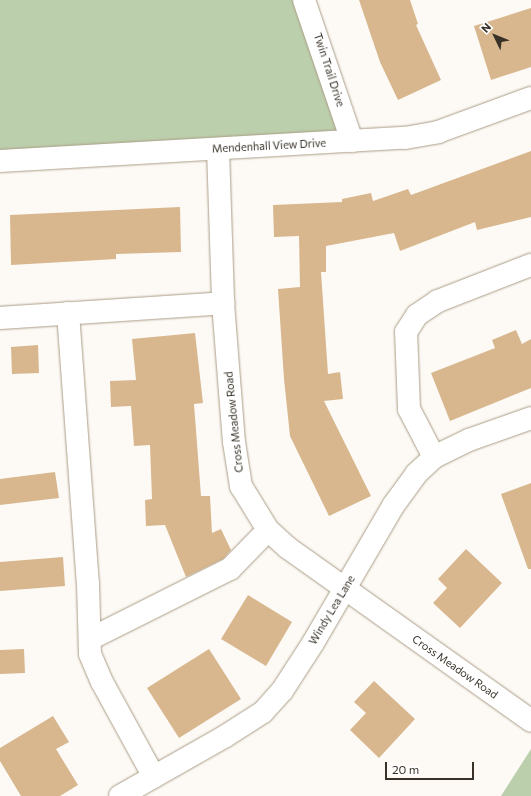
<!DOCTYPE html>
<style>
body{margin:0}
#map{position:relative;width:531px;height:796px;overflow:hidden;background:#fdfaf6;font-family:Commissioner,sans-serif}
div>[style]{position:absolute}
.green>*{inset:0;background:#bccfac}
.building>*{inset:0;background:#d8b78e}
.roads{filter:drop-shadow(0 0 1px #ab9d87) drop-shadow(0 0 1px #ab9d87)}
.minor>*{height:22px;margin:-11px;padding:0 11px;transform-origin:11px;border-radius:11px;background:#fff}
span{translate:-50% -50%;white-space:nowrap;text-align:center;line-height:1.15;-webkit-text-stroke:4px #fff;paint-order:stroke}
.street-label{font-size:11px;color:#383229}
.north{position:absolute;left:475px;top:16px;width:40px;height:40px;-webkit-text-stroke:3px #fff;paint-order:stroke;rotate:313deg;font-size:11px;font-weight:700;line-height:16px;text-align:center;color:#383229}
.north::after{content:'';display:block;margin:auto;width:14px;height:18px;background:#383229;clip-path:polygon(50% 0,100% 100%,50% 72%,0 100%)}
.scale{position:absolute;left:385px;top:762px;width:89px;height:18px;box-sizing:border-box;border:2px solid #383229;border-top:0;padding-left:5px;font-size:12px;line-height:14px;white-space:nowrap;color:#383229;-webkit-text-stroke:3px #fff;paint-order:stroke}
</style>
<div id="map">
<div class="green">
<div style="clip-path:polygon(0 0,304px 0,352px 141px,0 161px)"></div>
<div style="clip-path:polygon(531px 749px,531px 796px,501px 796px)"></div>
</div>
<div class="building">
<div style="clip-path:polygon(359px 0,410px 0,418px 24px,416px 25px,441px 80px,398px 100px,380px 62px)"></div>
<div style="clip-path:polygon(531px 8px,531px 67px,491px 80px,474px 26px)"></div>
<div style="clip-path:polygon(531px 151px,531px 217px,477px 230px,475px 222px,400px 251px,394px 233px,326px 246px,326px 272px,321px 272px,328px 374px,340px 372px,343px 399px,324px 401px,371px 496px,329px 516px,290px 436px,284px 379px,278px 289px,300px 287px,299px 236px,274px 237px,273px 205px,342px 202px,342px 199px,371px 193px,373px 201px,408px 189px,411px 195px)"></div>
<div style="clip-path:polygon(180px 207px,181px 252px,116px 254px,116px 259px,11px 265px,10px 215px)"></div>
<div style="clip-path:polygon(516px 330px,522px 344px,531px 339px,531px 388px,450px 421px,431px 373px,495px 348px,492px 340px)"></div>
<div style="clip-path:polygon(195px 333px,203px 403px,194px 404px,201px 496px,210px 496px,212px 533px,221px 529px,231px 550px,223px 559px,186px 577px,165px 525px,146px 526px,145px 500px,152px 499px,150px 445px,134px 446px,131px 406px,111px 407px,110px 381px,136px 380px,132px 339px)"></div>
<div style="clip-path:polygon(38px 345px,39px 373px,12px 374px,11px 347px)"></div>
<div style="clip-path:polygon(55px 472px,59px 498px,0 505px,0 479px)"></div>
<div style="clip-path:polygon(531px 483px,531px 569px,528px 569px,501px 494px)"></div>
<div style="clip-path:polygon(466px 549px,502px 583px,460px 628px,433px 603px,447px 588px,438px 579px)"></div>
<div style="clip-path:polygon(63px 557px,65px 586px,0 591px,0 562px)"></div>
<div style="clip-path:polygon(248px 595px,292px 622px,266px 666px,221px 639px)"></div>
<div style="clip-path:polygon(24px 649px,25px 673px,0 674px,0 650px)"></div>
<div style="clip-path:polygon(209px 649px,241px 699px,179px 738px,147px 688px)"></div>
<div style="clip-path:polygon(374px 681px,415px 719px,379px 758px,350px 730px,366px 713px,354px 702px)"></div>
<div style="clip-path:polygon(53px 716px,69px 742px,56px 749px,78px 785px,60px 796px,21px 796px,0 761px,0 748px)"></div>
</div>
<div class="roads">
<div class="minor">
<div style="left:304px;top:0;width:149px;rotate:71.2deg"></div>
<div style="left:218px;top:149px;width:154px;rotate:88.1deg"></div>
<div style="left:223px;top:303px;width:139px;rotate:85.5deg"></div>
<div style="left:234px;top:442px;width:45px;rotate:81deg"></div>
<div style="left:241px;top:486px;width:52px;rotate:58.5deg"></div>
<div style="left:268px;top:530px;width:27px;rotate:42deg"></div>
<div style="left:288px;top:548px;width:298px;rotate:35.4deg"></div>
<div style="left:0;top:161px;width:406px;rotate:-3.3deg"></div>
<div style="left:405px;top:138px;width:34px;rotate:-10deg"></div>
<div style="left:438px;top:132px;width:99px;rotate:-20.1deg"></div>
<div style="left:68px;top:313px;width:271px;rotate:85.8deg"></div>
<div style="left:88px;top:583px;width:71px;rotate:88.4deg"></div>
<div style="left:90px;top:654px;width:30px;rotate:67deg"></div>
<div style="left:102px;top:682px;width:108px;rotate:61.3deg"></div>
<div style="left:0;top:318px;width:224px;rotate:-3.8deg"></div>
<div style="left:434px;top:457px;width:54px;rotate:-117.5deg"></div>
<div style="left:409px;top:409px;width:77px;rotate:-92.2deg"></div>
<div style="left:406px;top:332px;width:20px;rotate:-57deg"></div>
<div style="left:417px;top:315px;width:25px;rotate:-34deg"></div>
<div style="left:438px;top:301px;width:100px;rotate:-21.2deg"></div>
<div style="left:90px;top:639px;width:157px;rotate:-26.6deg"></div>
<div style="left:230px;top:569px;width:54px;rotate:-45.7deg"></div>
<div style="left:120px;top:796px;width:120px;rotate:-29.6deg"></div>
<div style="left:224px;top:737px;width:46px;rotate:-32.7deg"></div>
<div style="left:263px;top:712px;width:28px;rotate:-48deg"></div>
<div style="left:282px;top:691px;width:57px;rotate:-57.1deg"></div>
<div style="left:313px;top:643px;width:159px;rotate:-59.7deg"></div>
<div style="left:393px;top:506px;width:39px;rotate:-54deg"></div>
<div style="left:416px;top:474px;width:25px;rotate:-43deg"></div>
<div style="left:434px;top:457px;width:39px;rotate:-26deg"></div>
<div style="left:469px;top:440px;width:66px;rotate:-19.5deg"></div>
</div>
</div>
<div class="street-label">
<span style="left:329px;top:70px;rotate:72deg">Twin Trail Drive</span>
<span style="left:269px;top:146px;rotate:-3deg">Mendenhall View Drive</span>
<span style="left:234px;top:422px;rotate:-96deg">Cross Meadow Road</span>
<span style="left:332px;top:610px;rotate:-59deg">Windy Lea Lane</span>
<span style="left:455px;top:667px;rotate:35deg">Cross Meadow Road</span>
</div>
<div class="north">N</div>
<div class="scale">20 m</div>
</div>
